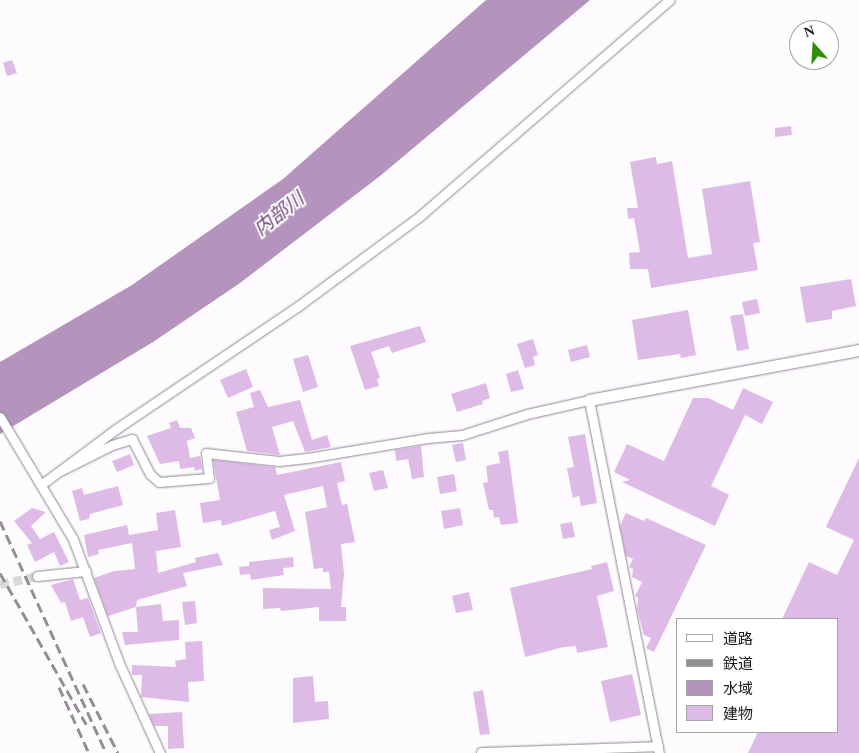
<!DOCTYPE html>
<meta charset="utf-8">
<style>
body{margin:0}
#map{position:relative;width:859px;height:753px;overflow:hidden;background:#fdfbfe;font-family:"Times New Roman","Noto Sans JP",serif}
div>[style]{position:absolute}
.water>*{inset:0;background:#b493bc}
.building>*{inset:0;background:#debbe6}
.street-tunnel>*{height:9px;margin-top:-4.5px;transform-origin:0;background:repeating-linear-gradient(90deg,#dcd9dd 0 9px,transparent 0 13.5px)}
.roads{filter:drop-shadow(0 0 1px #8f8392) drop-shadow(0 0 1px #8f8392)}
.street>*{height:9px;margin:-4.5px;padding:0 4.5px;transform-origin:4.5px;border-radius:4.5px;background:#fff}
.secondary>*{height:11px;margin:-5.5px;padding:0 5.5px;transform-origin:5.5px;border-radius:5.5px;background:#fff}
.rail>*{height:3px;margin-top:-1.5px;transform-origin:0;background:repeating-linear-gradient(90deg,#928e93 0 10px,transparent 0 15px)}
span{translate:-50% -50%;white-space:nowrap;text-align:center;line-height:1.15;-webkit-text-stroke:4px #fff;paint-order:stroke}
.water-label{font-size:19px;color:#6f4379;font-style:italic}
.legend{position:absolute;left:676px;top:618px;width:162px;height:115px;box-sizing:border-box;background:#fff;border:1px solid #a5a3a5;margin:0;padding:6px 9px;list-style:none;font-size:15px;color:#1e191f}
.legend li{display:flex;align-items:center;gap:10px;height:25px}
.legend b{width:25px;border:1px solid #a5a3a5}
.north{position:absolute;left:789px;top:20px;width:50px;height:50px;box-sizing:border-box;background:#fff;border:1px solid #a5a3a5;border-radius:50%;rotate:341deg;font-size:14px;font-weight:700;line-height:20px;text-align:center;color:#1e191f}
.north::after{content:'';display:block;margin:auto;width:18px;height:22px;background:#2f8f08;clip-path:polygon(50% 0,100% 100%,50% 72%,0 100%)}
</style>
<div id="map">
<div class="water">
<div style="clip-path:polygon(486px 0,590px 0,380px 176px,240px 283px,153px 342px,0 434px,0 362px,132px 285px,283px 179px)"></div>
</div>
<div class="building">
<div style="clip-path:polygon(12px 60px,17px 73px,7px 76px,3px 63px)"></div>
<div style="clip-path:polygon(791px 126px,792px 135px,775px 137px,775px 128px)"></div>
<div style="clip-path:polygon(656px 157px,657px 164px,672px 161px,688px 258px,712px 254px,702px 189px,750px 181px,760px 242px,753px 243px,758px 270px,651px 288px,648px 269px,630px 269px,629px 253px,640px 252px,634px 218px,628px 219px,627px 208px,638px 208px,630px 162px)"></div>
<div style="clip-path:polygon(851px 279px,856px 306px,832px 311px,832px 319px,806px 323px,800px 287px)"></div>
<div style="clip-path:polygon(757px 299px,760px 313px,745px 316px,742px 302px)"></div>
<div style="clip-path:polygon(688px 310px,696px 355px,681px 358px,680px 354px,638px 360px,632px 320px)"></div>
<div style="clip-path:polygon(743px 314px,749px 349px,737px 351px,730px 316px)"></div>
<div style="clip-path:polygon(420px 326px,426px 342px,392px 353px,389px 346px,371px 352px,380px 378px,377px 379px,379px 386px,365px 390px,350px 346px)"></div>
<div style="clip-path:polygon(533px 339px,538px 355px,533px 357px,535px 365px,525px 368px,517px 344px)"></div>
<div style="clip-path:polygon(587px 345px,590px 357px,571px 362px,568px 350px)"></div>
<div style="clip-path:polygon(308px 355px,318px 387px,303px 392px,293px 359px)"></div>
<div style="clip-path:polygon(246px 369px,253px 387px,228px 398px,220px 380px)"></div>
<div style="clip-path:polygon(518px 370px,524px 389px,511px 392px,506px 374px)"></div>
<div style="clip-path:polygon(486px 383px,490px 398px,482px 401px,483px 404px,457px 412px,451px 394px)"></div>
<div style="clip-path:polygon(743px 388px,773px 402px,762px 424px,745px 415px,711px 486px,729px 495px,715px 526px,622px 482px,630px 480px,614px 472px,627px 444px,664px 461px,693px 398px,708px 398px,733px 410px)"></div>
<div style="clip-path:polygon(260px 390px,268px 407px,300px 400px,312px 440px,327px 435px,331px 447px,305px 452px,293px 421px,272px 427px,280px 455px,247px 451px,236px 412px,254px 407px,250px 393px)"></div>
<div style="clip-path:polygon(177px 420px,180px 428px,191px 428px,195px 438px,187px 441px,190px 458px,200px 456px,202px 469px,195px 471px,194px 467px,180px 469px,179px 461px,160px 464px,147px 436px,171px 428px,169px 423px)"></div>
<div style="clip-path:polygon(585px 434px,597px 503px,581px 506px,579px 496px,573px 498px,571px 489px,567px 468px,574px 467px,568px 437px)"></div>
<div style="clip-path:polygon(463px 443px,466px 460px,456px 462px,452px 445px)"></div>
<div style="clip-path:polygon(421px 446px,424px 477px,412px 479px,408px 459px,396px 461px,395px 450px)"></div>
<div style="clip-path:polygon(508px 450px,518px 523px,501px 525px,499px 517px,494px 518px,493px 510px,489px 510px,483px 483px,488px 482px,486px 466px,500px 463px,498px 452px)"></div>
<div style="clip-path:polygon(130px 454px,134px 465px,117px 472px,112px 461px)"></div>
<div style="clip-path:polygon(859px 458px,859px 753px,748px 753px,758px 732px,838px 732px,838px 619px,782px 619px,809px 562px,837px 575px,854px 540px,826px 527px)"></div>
<div style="clip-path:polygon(213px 460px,275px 467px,277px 475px,341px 462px,345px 481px,337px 483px,342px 505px,347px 504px,355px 542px,341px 544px,344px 574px,341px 607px,346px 607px,346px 621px,319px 621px,319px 607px,281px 611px,280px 608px,263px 609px,263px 588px,331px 589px,329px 572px,323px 572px,323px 568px,314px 569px,305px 512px,327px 507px,323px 486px,284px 495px,295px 531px,272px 540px,269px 530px,280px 527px,275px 511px,222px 526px,221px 520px,203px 523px,200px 503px,220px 500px)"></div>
<div style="clip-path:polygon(383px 470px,388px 488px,374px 491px,369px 473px)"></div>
<div style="clip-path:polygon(454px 474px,457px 491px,440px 494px,437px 477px)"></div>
<div style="clip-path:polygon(118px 486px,123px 505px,90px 514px,89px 519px,80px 521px,72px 491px,82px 488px,84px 495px)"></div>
<div style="clip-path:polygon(32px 508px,46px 512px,31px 526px,40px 539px,54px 532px,69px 562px,60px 566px,54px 552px,35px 562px,27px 545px,32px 543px,14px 521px)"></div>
<div style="clip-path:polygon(460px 508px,463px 525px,444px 529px,441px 511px)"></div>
<div style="clip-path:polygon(175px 510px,181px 547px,156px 551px,158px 573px,196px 562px,195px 558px,218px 553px,223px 565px,183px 573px,187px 586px,137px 600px,136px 607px,161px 604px,163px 621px,179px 620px,179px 640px,125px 645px,122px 632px,138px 632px,136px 607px,108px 616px,94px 578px,114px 571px,135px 569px,132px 543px,98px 550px,99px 554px,88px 557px,84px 535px,127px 525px,129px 535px,158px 530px,156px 513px)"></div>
<div style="clip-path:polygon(626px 513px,644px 521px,646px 518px,706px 545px,654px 652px,646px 648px,651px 638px,644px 635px,637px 609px,638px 598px,635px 596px,642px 582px,632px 577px,633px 569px,629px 567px,633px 559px,626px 556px,620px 526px)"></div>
<div style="clip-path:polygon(572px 522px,575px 537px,563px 539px,560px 524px)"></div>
<div style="clip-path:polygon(293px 557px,294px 567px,283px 568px,284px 575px,251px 580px,250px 574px,240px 575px,239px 567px,249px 566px,249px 562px)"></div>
<div style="clip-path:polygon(607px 562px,614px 591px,597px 596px,608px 647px,577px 653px,576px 646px,564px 647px,525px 657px,510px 588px,592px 569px,591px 566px)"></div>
<div style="clip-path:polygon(73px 579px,80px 600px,88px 598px,101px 633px,90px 637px,83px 617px,71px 621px,65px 602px,61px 603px,51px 585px)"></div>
<div style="clip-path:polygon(469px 592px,473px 610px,456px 613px,452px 596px)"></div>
<div style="clip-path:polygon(195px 601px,197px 623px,185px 625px,182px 602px)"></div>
<div style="clip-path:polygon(202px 641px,204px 681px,188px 682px,189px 702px,141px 697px,142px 675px,132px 675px,132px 665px,176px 667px,175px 661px,186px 659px,185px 642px)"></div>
<div style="clip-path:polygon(632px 674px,641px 715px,610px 722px,601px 681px)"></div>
<div style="clip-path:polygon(313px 676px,315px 702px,328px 701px,329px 719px,293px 723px,293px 678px)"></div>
<div style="clip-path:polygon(483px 690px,490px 734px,480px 735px,473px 692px)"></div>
<div style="clip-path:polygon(182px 712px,184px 748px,168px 749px,168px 726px,154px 726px,149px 714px)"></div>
</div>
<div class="street-tunnel">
<div style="left:0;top:584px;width:38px;rotate:-12deg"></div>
</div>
<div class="roads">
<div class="street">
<div style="left:0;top:417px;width:142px;rotate:59.1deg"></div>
<div style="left:73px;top:539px;width:132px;rotate:69.6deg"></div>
<div style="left:119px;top:663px;width:99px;rotate:65.5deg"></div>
<div style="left:60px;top:471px;width:58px;rotate:-26.6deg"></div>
<div style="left:112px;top:445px;width:21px;rotate:-17deg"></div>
<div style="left:132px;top:439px;width:39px;rotate:63deg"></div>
<div style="left:150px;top:474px;width:12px;rotate:42deg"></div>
<div style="left:159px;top:482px;width:50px;rotate:-4.6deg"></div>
<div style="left:209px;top:478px;width:25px;rotate:-97deg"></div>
<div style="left:206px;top:453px;width:73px;rotate:6.3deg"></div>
<div style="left:279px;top:461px;width:28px;rotate:-6deg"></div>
<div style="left:307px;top:458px;width:123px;rotate:-9.4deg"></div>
<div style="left:428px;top:438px;width:34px;rotate:-5deg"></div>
<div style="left:462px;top:435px;width:68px;rotate:-17.9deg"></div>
<div style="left:527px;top:414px;width:64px;rotate:-12.7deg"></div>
<div style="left:589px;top:400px;width:360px;rotate:78.8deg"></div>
<div style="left:42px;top:484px;width:92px;rotate:-36.6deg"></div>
<div style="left:116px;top:429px;width:218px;rotate:-34deg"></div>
<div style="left:297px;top:307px;width:153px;rotate:-36.5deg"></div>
<div style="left:420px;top:216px;width:330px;rotate:-40.9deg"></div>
<div style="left:37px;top:576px;width:49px;rotate:-5.8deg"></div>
<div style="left:481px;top:752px;width:177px;rotate:-1.9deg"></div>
</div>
<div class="secondary">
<div style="left:589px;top:400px;width:275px;rotate:-10.5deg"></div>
</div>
</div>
<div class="rail">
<div style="left:0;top:521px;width:255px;rotate:65.4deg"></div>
<div style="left:0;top:573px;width:174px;rotate:60.3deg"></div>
<div style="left:83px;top:684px;width:77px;rotate:63.1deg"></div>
<div style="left:59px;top:687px;width:72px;rotate:65.6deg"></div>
</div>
<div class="water-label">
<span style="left:279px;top:214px;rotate:-38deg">内部川</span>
</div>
<ul class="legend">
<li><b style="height:6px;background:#fff"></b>道路</li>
<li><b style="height:6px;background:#928e93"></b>鉄道</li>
<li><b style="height:14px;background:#b493bc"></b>水域</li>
<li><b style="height:14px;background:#debbe6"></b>建物</li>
</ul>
<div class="north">N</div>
</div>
